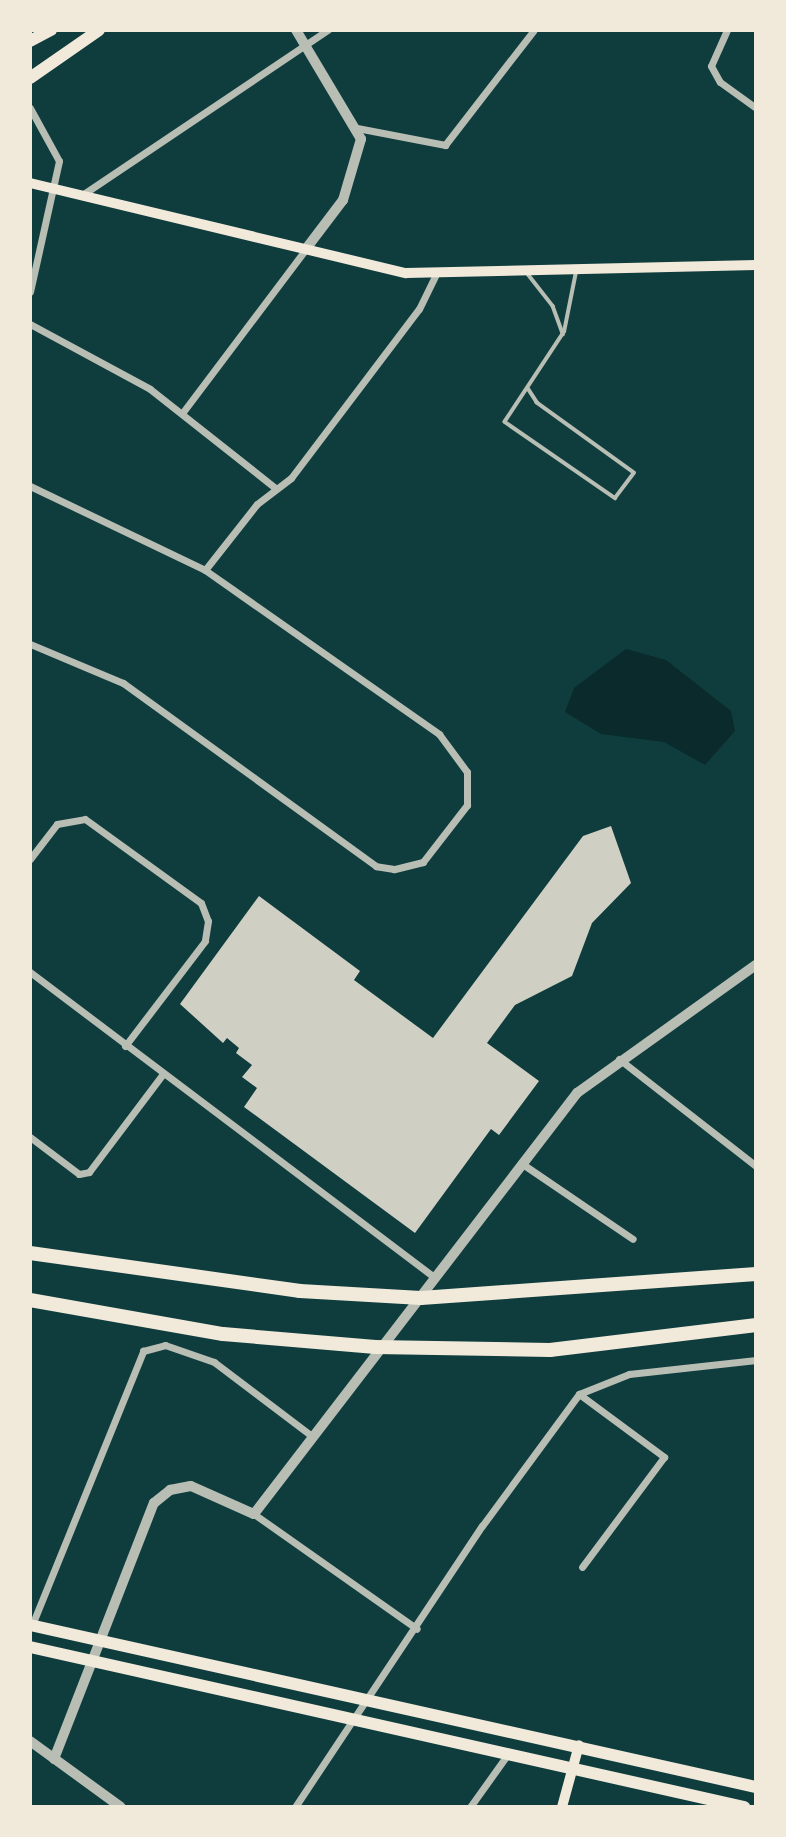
<!DOCTYPE html>
<style>
body{margin:0}
#map{position:relative;width:786px;height:1837px;overflow:hidden;background:#0f3d3e;font-family:Raleway,sans-serif}
div>[style]{position:absolute}
.water>*{inset:0;background:#0a2a2b}
.building>*{inset:0;background:#cfcfc3}
.service>*{height:3.5px;margin:-1.75px;padding:0 1.75px;transform-origin:1.75px;border-radius:1.75px;background:#b8beb3}
.minor>*{height:7px;margin:-3.5px;padding:0 3.5px;transform-origin:3.5px;border-radius:3.5px;background:#b8beb3}
.tertiary>*{height:10px;margin:-5px;padding:0 5px;transform-origin:5px;border-radius:5px;background:#b8beb3}
.secondary>*{height:10px;margin:-5px;padding:0 5px;transform-origin:5px;border-radius:5px;background:#f1e9da}
.primary>*{height:12px;margin:-6px;padding:0 6px;transform-origin:6px;border-radius:6px;background:#f1e9da}
.trunk>*{height:12px;margin:-6px;padding:0 6px;transform-origin:6px;border-radius:6px;background:#f1e9da}
.motorway>*{height:14px;margin:-7px;padding:0 7px;transform-origin:7px;border-radius:7px;background:#f1e9da}
span{translate:-50% -50%;white-space:nowrap;text-align:center;line-height:1.15;-webkit-text-stroke:6px #f1e9da;paint-order:stroke}
.frame{position:absolute;inset:0;border:32px solid #f1e9da;pointer-events:none}
</style>
<div id="map">
<div class="water">
<div style="clip-path:polygon(626px 649px,666px 660px,731px 711px,735px 731px,705px 765px,664px 742px,601px 734px,565px 712px,574px 688px)"></div>
</div>
<div class="building">
<div style="clip-path:polygon(611px 826px,631px 883px,592px 923px,572px 976px,515px 1005px,487px 1043px,539px 1081px,499px 1135px,491px 1129px,415px 1233px,244px 1107px,257px 1088px,242px 1077px,252px 1065px,236px 1053px,239px 1048px,227px 1038px,223px 1043px,180px 1004px,259px 896px,360px 971px,354px 980px,433px 1038px,583px 836px)"></div>
</div>
<div class="service">
<div style="left:528px;top:274px;width:41px;rotate:52deg"></div>
<div style="left:553px;top:306px;width:30px;rotate:70deg"></div>
<div style="left:563px;top:334px;width:105px;rotate:123.4deg"></div>
<div style="left:505px;top:422px;width:134px;rotate:34.6deg"></div>
<div style="left:615px;top:498px;width:31px;rotate:-53deg"></div>
<div style="left:634px;top:473px;width:120px;rotate:-144.2deg"></div>
<div style="left:537px;top:403px;width:17px;rotate:-123deg"></div>
<div style="left:564px;top:332px;width:61px;rotate:-78.7deg"></div>
</div>
<div class="minor">
<div style="left:727px;top:30px;width:39px;rotate:114deg"></div>
<div style="left:711px;top:66px;width:18px;rotate:61deg"></div>
<div style="left:720px;top:82px;width:44px;rotate:35.8deg"></div>
<div style="left:30px;top:108px;width:60px;rotate:61.3deg"></div>
<div style="left:59px;top:161px;width:134px;rotate:102.5deg"></div>
<div style="left:357px;top:128px;width:90px;rotate:10.9deg"></div>
<div style="left:445px;top:145px;width:145px;rotate:-52.3deg"></div>
<div style="left:82px;top:195px;width:296px;rotate:-33.9deg"></div>
<div style="left:30px;top:324px;width:136px;rotate:28.4deg"></div>
<div style="left:150px;top:389px;width:158px;rotate:38.3deg"></div>
<div style="left:183px;top:412px;width:203px;rotate:-53deg"></div>
<div style="left:30px;top:486px;width:194px;rotate:25.6deg"></div>
<div style="left:205px;top:570px;width:286px;rotate:35deg"></div>
<div style="left:439px;top:734px;width:47px;rotate:53.6deg"></div>
<div style="left:467px;top:772px;width:33px;rotate:90deg"></div>
<div style="left:467px;top:805px;width:72px;rotate:127.7deg"></div>
<div style="left:423px;top:862px;width:30px;rotate:166deg"></div>
<div style="left:394px;top:869px;width:18px;rotate:-171deg"></div>
<div style="left:376px;top:866px;width:312px;rotate:-144.1deg"></div>
<div style="left:123px;top:683px;width:101px;rotate:-157.2deg"></div>
<div style="left:205px;top:570px;width:84px;rotate:-51.8deg"></div>
<div style="left:257px;top:504px;width:43px;rotate:-37.4deg"></div>
<div style="left:291px;top:478px;width:212px;rotate:-52.9deg"></div>
<div style="left:419px;top:309px;width:37px;rotate:-64deg"></div>
<div style="left:30px;top:859px;width:44px;rotate:-52.4deg"></div>
<div style="left:57px;top:824px;width:28px;rotate:-10deg"></div>
<div style="left:85px;top:819px;width:143px;rotate:35.9deg"></div>
<div style="left:201px;top:903px;width:19px;rotate:69deg"></div>
<div style="left:208px;top:921px;width:20px;rotate:99deg"></div>
<div style="left:205px;top:941px;width:132px;rotate:127.3deg"></div>
<div style="left:30px;top:972px;width:506px;rotate:37.05deg"></div>
<div style="left:619px;top:1059px;width:174px;rotate:38deg"></div>
<div style="left:30px;top:1137px;width:61px;rotate:37.1deg"></div>
<div style="left:79px;top:1174px;width:10px;rotate:-11deg"></div>
<div style="left:89px;top:1172px;width:121px;rotate:-53deg"></div>
<div style="left:521px;top:1163px;width:135px;rotate:34.2deg"></div>
<div style="left:579px;top:1394px;width:106px;rotate:36.5deg"></div>
<div style="left:664px;top:1457px;width:137px;rotate:126.7deg"></div>
<div style="left:254px;top:1514px;width:199px;rotate:35.2deg"></div>
<div style="left:32px;top:1625px;width:296px;rotate:-67.9deg"></div>
<div style="left:143px;top:1351px;width:23px;rotate:-15deg"></div>
<div style="left:165px;top:1345px;width:52px;rotate:19.1deg"></div>
<div style="left:214px;top:1362px;width:123px;rotate:37.1deg"></div>
<div style="left:295px;top:1807px;width:338px;rotate:-56.4deg"></div>
<div style="left:482px;top:1526px;width:164px;rotate:-53.7deg"></div>
<div style="left:579px;top:1394px;width:54px;rotate:-21.8deg"></div>
<div style="left:629px;top:1374px;width:128px;rotate:-6.3deg"></div>
<div style="left:470px;top:1807px;width:65px;rotate:-54.4deg"></div>
</div>
<div class="tertiary">
<div style="left:296px;top:30px;width:127px;rotate:59.2deg"></div>
<div style="left:361px;top:139px;width:64px;rotate:106.4deg"></div>
<div style="left:343px;top:200px;width:63px;rotate:127.2deg"></div>
<div style="left:30px;top:1741px;width:112px;rotate:36deg"></div>
<div style="left:54px;top:1759px;width:275px;rotate:-68.7deg"></div>
<div style="left:154px;top:1503px;width:21px;rotate:-39deg"></div>
<div style="left:170px;top:1490px;width:21px;rotate:-11deg"></div>
<div style="left:191px;top:1486px;width:69px;rotate:24deg"></div>
<div style="left:254px;top:1514px;width:531px;rotate:-52.5deg"></div>
<div style="left:577px;top:1093px;width:220px;rotate:-35.6deg"></div>
</div>
<div class="secondary">
<div style="left:30px;top:183px;width:387px;rotate:13.5deg"></div>
<div style="left:406px;top:273px;width:350px;rotate:-1.3deg"></div>
<div style="left:562px;top:1807px;width:64px;rotate:-74.7deg"></div>
</div>
<div class="primary">
<div style="left:30px;top:1625px;width:744px;rotate:12.58deg"></div>
<div style="left:30px;top:1647px;width:732px;rotate:12.63deg"></div>
</div>
<div class="trunk">
<div style="left:30px;top:41px;width:24px;rotate:-28deg"></div>
<div style="left:30px;top:78px;width:84px;rotate:-34.8deg"></div>
</div>
<div class="motorway">
<div style="left:30px;top:1253px;width:273px;rotate:8deg"></div>
<div style="left:300px;top:1291px;width:121px;rotate:3.3deg"></div>
<div style="left:421px;top:1298px;width:336px;rotate:-4.1deg"></div>
<div style="left:30px;top:1300px;width:196px;rotate:10deg"></div>
<div style="left:223px;top:1334px;width:153px;rotate:4.9deg"></div>
<div style="left:375px;top:1347px;width:175px;rotate:1deg"></div>
<div style="left:550px;top:1350px;width:208px;rotate:-6.9deg"></div>
</div>
<div class="frame"></div>
</div>
